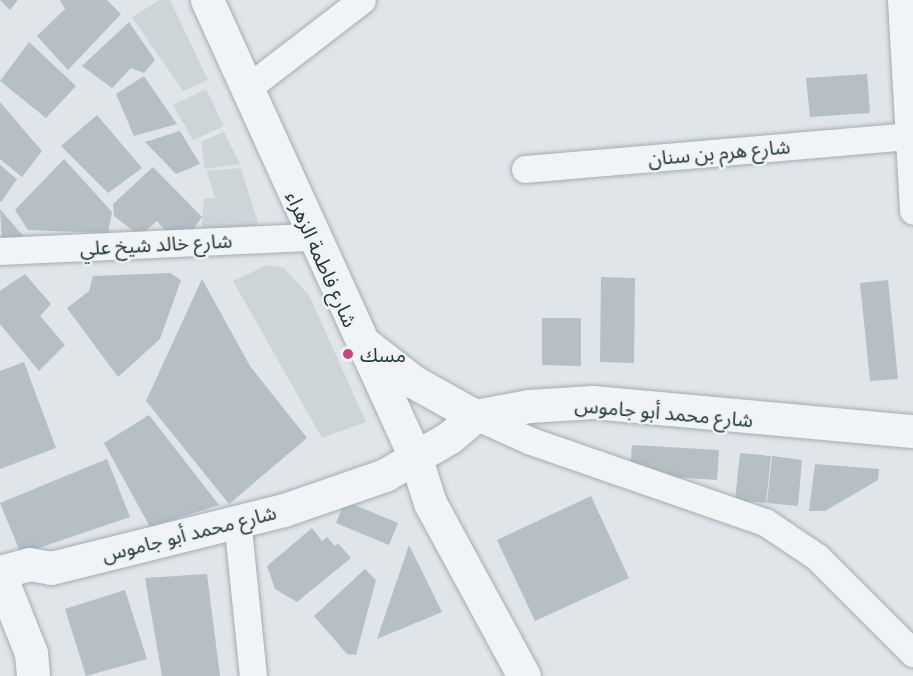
<!DOCTYPE html>
<meta charset="utf-8">
<style>
body{margin:0}
#map{position:relative;width:913px;height:676px;overflow:hidden;background:#dfe5e8;font-family:"Exo 2","Noto Sans Arabic",sans-serif}
div>[style]{position:absolute}
.built>*{inset:0;background:#cdd5d9}
.building>*{inset:0;background:#b6bfc4}
.roads{filter:drop-shadow(0 0 2px #a4adb2) drop-shadow(0 0 2px #a4adb2)}
.minor>*{height:27px;margin:-13.5px;padding:0 13.5px;transform-origin:13.5px;border-radius:13.5px;background:#f1f4f6}
.tertiary>*{height:33px;margin:-16.5px;padding:0 16.5px;transform-origin:16.5px;border-radius:16.5px;background:#f1f4f6}
.dots>*{width:16px;height:16px;translate:-50% -50%;box-sizing:border-box;border:3px solid #eef3f5;border-radius:50%}
span{translate:-50% -50%;white-space:nowrap;text-align:center;line-height:1.15;-webkit-text-stroke:5px #eef3f5;paint-order:stroke}
.street-label{font-size:20px;color:#28373e}
.poi-label{font-size:20px;color:#28373e}
.left{translate:0 -50%;text-align:left}
</style>
<div id="map">
<div class="built">
<div style="clip-path:polygon(160px 0,170px 0,208px 80px,183px 91px,132px 17px)"></div>
<div style="clip-path:polygon(206px 89px,224px 126px,193px 140px,173px 105px)"></div>
<div style="clip-path:polygon(224px 132px,240px 164px,205px 169px,201px 142px)"></div>
<div style="clip-path:polygon(241px 168px,258px 223px,250px 233px,201px 237px,204px 199px,215px 198px,207px 171px)"></div>
<div style="clip-path:polygon(267px 265px,284px 268px,309px 295px,366px 422px,322px 438px,233px 281px)"></div>
</div>
<div class="building">
<div style="clip-path:polygon(0 0,18px 0,10px 10px)"></div>
<div style="clip-path:polygon(60px 0,107px 0,121px 14px,68px 70px,37px 36px,65px 9px)"></div>
<div style="clip-path:polygon(129px 22px,155px 60px,144px 73px,131px 68px,112px 88px,82px 66px)"></div>
<div style="clip-path:polygon(29px 42px,76px 86px,46px 118px,0 81px)"></div>
<div style="clip-path:polygon(867px 74px,870px 113px,810px 117px,806px 78px)"></div>
<div style="clip-path:polygon(144px 76px,177px 124px,134px 136px,116px 94px)"></div>
<div style="clip-path:polygon(0 102px,42px 151px,22px 177px,0 159px)"></div>
<div style="clip-path:polygon(97px 115px,142px 168px,108px 193px,61px 146px)"></div>
<div style="clip-path:polygon(180px 131px,200px 164px,176px 174px,145px 142px)"></div>
<div style="clip-path:polygon(64px 159px,112px 212px,108px 233px,28px 230px,15px 210px)"></div>
<div style="clip-path:polygon(0 165px,17px 179px,1px 202px,0 201px)"></div>
<div style="clip-path:polygon(153px 167px,202px 217px,189px 235px,174px 241px,157px 221px,140px 236px,114px 216px,113px 204px)"></div>
<div style="clip-path:polygon(0 209px,23px 236px,2px 242px)"></div>
<div style="clip-path:polygon(170px 273px,181px 280px,160px 339px,118px 377px,67px 308px,89px 291px,93px 276px)"></div>
<div style="clip-path:polygon(25px 274px,51px 304px,40px 316px,65px 345px,39px 371px,0 324px,0 291px)"></div>
<div style="clip-path:polygon(601px 277px,635px 278px,634px 363px,600px 362px)"></div>
<div style="clip-path:polygon(202px 279px,250px 366px,307px 438px,229px 504px,146px 401px)"></div>
<div style="clip-path:polygon(888px 280px,898px 379px,870px 381px,860px 283px)"></div>
<div style="clip-path:polygon(542px 318px,581px 318px,581px 366px,542px 365px)"></div>
<div style="clip-path:polygon(24px 362px,56px 448px,0 469px,0 371px)"></div>
<div style="clip-path:polygon(149px 415px,219px 505px,150px 527px,104px 443px)"></div>
<div style="clip-path:polygon(632px 445px,719px 450px,717px 480px,630px 474px)"></div>
<div style="clip-path:polygon(740px 453px,771px 456px,766px 503px,735px 500px)"></div>
<div style="clip-path:polygon(772px 456px,802px 460px,798px 506px,767px 503px)"></div>
<div style="clip-path:polygon(107px 459px,130px 517px,21px 554px,0 503px)"></div>
<div style="clip-path:polygon(815px 464px,879px 469px,878px 480px,825px 511px,809px 511px)"></div>
<div style="clip-path:polygon(591px 496px,629px 578px,535px 621px,497px 540px)"></div>
<div style="clip-path:polygon(345px 501px,398px 523px,389px 545px,336px 523px)"></div>
<div style="clip-path:polygon(312px 528px,322px 541px,327px 537px,335px 546px,338px 543px,351px 558px,297px 602px,275px 589px,267px 566px)"></div>
<div style="clip-path:polygon(409px 545px,442px 612px,377px 639px)"></div>
<div style="clip-path:polygon(365px 569px,376px 580px,356px 655px,347px 654px,314px 616px)"></div>
<div style="clip-path:polygon(207px 574px,220px 676px,162px 676px,145px 578px)"></div>
<div style="clip-path:polygon(125px 590px,147px 659px,86px 676px,65px 609px)"></div>
</div>
<div class="roads">
<div class="minor">
<div style="left:901px;top:0;width:211px;rotate:86.7deg"></div>
<div style="left:246px;top:89px;width:146px;rotate:-37.5deg"></div>
<div style="left:525px;top:169px;width:389px;rotate:-4.9deg"></div>
<div style="left:0;top:251px;width:312px;rotate:-2.6deg"></div>
<div style="left:475px;top:416px;width:61px;rotate:24.1deg"></div>
<div style="left:531px;top:441px;width:248px;rotate:19.1deg"></div>
<div style="left:765px;top:522px;width:63px;rotate:33.9deg"></div>
<div style="left:817px;top:557px;width:136px;rotate:45deg"></div>
<div style="left:237px;top:519px;width:158px;rotate:84.2deg"></div>
</div>
<div class="tertiary">
<div style="left:207px;top:0;width:504px;rotate:65.52deg"></div>
<div style="left:416px;top:459px;width:46px;rotate:72.3deg"></div>
<div style="left:430px;top:503px;width:197px;rotate:61.5deg"></div>
<div style="left:364px;top:343px;width:63px;rotate:38deg"></div>
<div style="left:414px;top:382px;width:70px;rotate:29.1deg"></div>
<div style="left:0;top:572px;width:30px;rotate:-15deg"></div>
<div style="left:29px;top:564px;width:22px;rotate:10deg"></div>
<div style="left:51px;top:568px;width:240px;rotate:-14deg"></div>
<div style="left:284px;top:510px;width:107px;rotate:-19.1deg"></div>
<div style="left:385px;top:475px;width:75px;rotate:-30.3deg"></div>
<div style="left:450px;top:437px;width:33px;rotate:-40deg"></div>
<div style="left:475px;top:416px;width:55px;rotate:-10.5deg"></div>
<div style="left:529px;top:406px;width:64px;rotate:-3.6deg"></div>
<div style="left:593px;top:402px;width:321px;rotate:5.2deg"></div>
<div style="left:0;top:575px;width:84px;rotate:68.3deg"></div>
<div style="left:31px;top:653px;width:23px;rotate:85deg"></div>
</div>
</div>
<div class="dots">
<div style="left:348px;top:354px;background:#ca4681"></div>
</div>
<div class="street-label">
<span style="left:719px;top:152px;rotate:-5deg">شارع هرم بن سنان</span>
<span style="left:156px;top:244px;rotate:-3deg">شارع خالد شيخ علي</span>
<span style="left:322px;top:259px;rotate:66deg">شارع فاطمة الزهراء</span>
<span style="left:664px;top:412px;rotate:5deg">شارع محمد أبو جاموس</span>
<span style="left:189px;top:533px;rotate:-14deg">شارع محمد أبو جاموس</span>
</div>
<div class="poi-label">
<span class="left" style="left:360px;top:354px">مسك</span>
</div>
</div>
